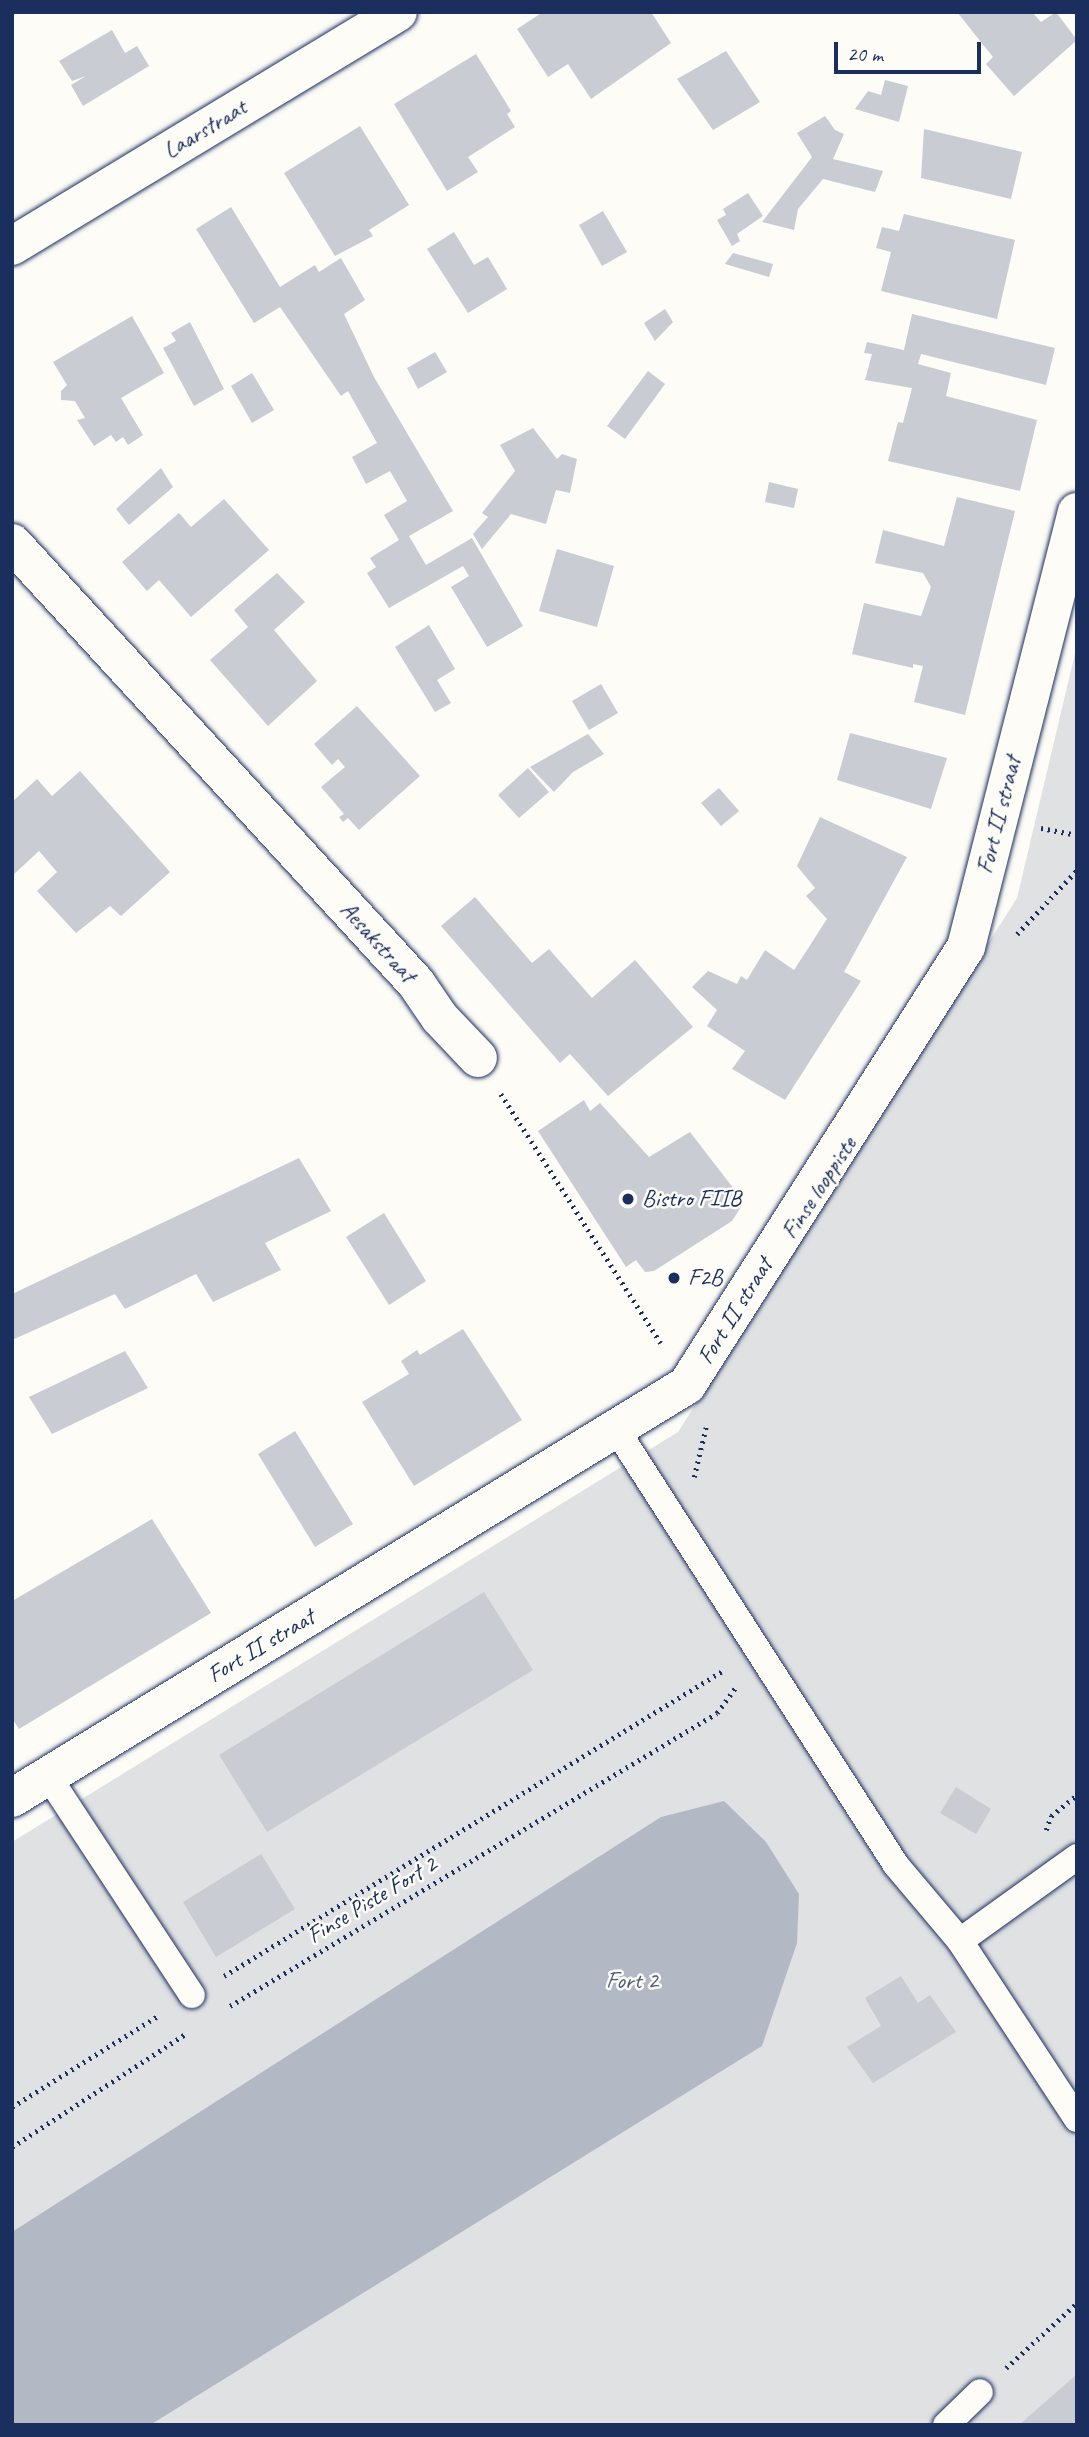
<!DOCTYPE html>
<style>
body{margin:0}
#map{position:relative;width:1089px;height:2437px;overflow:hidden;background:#fdfcf7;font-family:Caveat,sans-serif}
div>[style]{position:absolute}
.green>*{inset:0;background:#e0e1e3}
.water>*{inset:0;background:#b3b8c5}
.building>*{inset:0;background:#c9ccd3}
.path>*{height:4.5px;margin-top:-2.25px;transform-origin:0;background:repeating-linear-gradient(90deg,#1b2f5e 0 2px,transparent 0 7px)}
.roads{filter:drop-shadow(0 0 2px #1b2f5e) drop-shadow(0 0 2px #1b2f5e)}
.service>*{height:26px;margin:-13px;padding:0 13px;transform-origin:13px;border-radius:13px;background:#fdfcf7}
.minor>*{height:38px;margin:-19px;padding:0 19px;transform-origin:19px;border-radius:19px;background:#fdfcf7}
.dots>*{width:19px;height:19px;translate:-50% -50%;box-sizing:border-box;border:4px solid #fdfcf7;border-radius:50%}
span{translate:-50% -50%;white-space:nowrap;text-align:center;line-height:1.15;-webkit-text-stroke:5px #fdfcf7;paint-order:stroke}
.street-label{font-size:24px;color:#1b2f5e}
.poi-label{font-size:24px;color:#1b2f5e}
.left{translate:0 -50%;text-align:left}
.park-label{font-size:24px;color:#4c5c7f}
.frame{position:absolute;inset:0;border:14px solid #1b2f5e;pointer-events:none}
.scale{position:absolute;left:834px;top:42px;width:147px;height:32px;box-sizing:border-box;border:4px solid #1b2f5e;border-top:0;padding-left:9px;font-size:21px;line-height:24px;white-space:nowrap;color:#1b2f5e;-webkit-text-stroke:5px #fdfcf7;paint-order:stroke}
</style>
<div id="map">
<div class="green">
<div style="clip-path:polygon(1077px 645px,1077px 2425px,12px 2425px,12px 1842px,678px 1432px,1017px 898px)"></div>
</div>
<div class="water">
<div style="clip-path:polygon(724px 1801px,766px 1842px,799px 1894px,797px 1943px,762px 2046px,150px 2425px,12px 2425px,12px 2232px,661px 1817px)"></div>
</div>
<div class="building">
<div style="clip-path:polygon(543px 12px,651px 12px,671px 43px,591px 99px,568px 64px,548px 77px,517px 29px)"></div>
<div style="clip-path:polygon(957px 12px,1032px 12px,1041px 22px,1056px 12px,1077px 40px,1014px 96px,986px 64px,993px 57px)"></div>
<div style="clip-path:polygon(112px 30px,125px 53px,137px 46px,149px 66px,83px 106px,71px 85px,86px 76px,72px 81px,59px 61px)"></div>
<div style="clip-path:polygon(726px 51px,760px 102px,713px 130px,677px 79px)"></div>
<div style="clip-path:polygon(476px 54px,511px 111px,507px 114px,515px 127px,468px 157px,478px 172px,447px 191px,394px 104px)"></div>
<div style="clip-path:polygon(885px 80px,908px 86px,899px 122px,855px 109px,868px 91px,881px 95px)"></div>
<div style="clip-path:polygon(825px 116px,835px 130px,844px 134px,833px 159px,883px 171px,875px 192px,823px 179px,798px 209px,794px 230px,762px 222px,812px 157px,797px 133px)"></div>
<div style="clip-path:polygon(360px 126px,409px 205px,369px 230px,373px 236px,335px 256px,284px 173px)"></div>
<div style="clip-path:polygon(924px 129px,1022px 152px,1011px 199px,921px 178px)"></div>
<div style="clip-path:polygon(748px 193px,763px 216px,737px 234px,740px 241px,732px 246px,717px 220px,726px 215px,723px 209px)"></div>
<div style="clip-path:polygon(231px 207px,280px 287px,315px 265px,319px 272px,341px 258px,365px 300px,344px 314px,374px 377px,453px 511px,409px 536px,426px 565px,472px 538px,523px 626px,487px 647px,451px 587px,469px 576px,463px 566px,389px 608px,367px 573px,376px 567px,370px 558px,399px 540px,384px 515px,407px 501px,390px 471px,366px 484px,352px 457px,377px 443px,348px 391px,341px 396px,280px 307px,254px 323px,196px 229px)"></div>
<div style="clip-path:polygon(603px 211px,627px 252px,602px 266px,579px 225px)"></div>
<div style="clip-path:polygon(904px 214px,1015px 240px,997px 319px,881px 291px,891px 252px,876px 248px,882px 227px,899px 231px)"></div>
<div style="clip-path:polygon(454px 232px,474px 265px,488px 257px,507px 289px,468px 313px,427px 249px)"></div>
<div style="clip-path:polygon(733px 253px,773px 264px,769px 277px,725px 264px)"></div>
<div style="clip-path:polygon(665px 309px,673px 322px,655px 341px,644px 323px)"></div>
<div style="clip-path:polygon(912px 314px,1055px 348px,1046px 385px,921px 354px,918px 364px,951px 373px,946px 396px,1037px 420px,1020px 491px,888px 461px,898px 422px,903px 423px,912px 388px,865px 380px,872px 354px,864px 353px,867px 342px,904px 350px)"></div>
<div style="clip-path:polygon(132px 316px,164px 373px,121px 398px,143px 435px,128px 445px,123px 437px,116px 442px,111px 435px,94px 446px,77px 420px,85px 418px,75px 401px,61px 400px,61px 391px,67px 385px,53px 362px)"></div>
<div style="clip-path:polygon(190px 322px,224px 389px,194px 406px,163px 348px,176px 341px,171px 333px)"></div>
<div style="clip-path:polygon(435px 352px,447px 372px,418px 389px,407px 368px)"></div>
<div style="clip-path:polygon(648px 371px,665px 384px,625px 439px,607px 426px)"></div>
<div style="clip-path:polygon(252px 373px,274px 410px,252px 423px,231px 386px)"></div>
<div style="clip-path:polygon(533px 428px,557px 459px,562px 454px,577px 459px,570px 493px,556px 490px,546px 524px,511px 514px,482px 549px,473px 534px,488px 517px,482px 513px,515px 471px,500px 445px)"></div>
<div style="clip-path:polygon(161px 468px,173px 487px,129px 525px,116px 509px)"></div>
<div style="clip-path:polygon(769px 482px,798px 489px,794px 508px,765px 502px)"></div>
<div style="clip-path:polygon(957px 497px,1015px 511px,965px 715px,914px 702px,923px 666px,913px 664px,913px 668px,852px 654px,864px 603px,921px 616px,931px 587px,923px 573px,875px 563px,883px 530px,944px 546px)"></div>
<div style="clip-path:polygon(224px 499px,269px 550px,191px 617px,159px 580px,147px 591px,122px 562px,179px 513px,191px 527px)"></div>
<div style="clip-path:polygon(557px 549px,614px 566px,597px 627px,539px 611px)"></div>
<div style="clip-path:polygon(277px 573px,305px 602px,274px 630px,317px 681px,268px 726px,210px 660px,248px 627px,234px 610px)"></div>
<div style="clip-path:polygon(429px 625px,455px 669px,437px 680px,451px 703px,435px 712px,395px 647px)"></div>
<div style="clip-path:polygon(601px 684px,618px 713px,589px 730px,572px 701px)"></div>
<div style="clip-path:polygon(357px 706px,420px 776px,359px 830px,348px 818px,343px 822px,339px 817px,344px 814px,321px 787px,345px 767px,338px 759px,332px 765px,314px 744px)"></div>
<div style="clip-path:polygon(850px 733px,947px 758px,931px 809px,837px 780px)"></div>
<div style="clip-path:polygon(588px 734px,604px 754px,573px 772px,554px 792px,530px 767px)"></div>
<div style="clip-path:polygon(528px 768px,549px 792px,519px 818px,498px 795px)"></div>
<div style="clip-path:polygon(80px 771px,170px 872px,121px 916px,110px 906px,76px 933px,37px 891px,57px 872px,39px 851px,12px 876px,12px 802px,37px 779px,52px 796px)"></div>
<div style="clip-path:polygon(719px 788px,739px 811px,721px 826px,701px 803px)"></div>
<div style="clip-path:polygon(820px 817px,907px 857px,844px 972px,861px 981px,785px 1100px,732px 1069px,745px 1051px,707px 1026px,717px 1010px,692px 987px,708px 971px,737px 984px,741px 976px,747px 980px,765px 950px,794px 970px,827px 919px,806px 896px,815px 888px,797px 866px)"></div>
<div style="clip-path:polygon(475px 897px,532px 963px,549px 949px,592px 998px,635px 960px,693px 1027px,608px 1096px,570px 1054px,560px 1063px,441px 926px)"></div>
<div style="clip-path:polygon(584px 1100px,590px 1111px,600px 1103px,649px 1157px,690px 1132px,744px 1202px,732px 1221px,654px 1271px,645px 1272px,636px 1260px,626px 1267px,538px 1131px)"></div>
<div style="clip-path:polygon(299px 1158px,331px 1211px,265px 1243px,281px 1270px,213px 1302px,196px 1274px,125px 1309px,115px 1294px,12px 1340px,12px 1294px)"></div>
<div style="clip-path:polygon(384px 1213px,426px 1281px,389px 1305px,346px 1237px)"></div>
<div style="clip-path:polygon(463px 1329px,522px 1420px,414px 1486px,362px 1402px,409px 1374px,401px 1361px,417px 1350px,420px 1355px)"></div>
<div style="clip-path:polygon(125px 1351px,148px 1388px,52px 1434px,29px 1397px)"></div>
<div style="clip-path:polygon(295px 1431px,353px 1524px,315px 1547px,258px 1454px)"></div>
<div style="clip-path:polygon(152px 1519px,211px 1613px,19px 1729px,12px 1718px,12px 1596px,14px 1600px)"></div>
<div style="clip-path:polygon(484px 1592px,533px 1670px,267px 1832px,219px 1755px)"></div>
<div style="clip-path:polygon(956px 1787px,991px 1809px,976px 1834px,940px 1813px)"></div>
<div style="clip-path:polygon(261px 1854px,295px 1909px,216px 1957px,183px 1902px)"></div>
<div style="clip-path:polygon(901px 1976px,918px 2003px,930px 1995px,956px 2032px,873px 2083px,847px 2047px,881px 2026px,865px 1998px)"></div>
<div style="clip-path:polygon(1077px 2374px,1077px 2425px,1019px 2425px)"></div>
</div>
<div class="path">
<div style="left:1041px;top:828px;width:37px;rotate:11deg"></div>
<div style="left:1017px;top:934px;width:88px;rotate:-46.8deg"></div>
<div style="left:501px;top:1094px;width:296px;rotate:57.3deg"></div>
<div style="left:694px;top:1477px;width:51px;rotate:-76.5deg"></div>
<div style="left:1046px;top:1830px;width:15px;rotate:-70deg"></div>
<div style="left:1051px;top:1816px;width:33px;rotate:-39deg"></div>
<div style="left:224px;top:1976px;width:586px;rotate:-31.47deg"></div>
<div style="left:230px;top:2006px;width:568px;rotate:-31.03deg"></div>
<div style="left:717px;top:1713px;width:32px;rotate:-54deg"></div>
<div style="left:12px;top:2107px;width:173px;rotate:-32deg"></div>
<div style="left:12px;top:2147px;width:209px;rotate:-33.1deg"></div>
<div style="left:1006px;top:2368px;width:96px;rotate:-42.5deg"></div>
</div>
<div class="roads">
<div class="service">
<div style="left:616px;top:1429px;width:518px;rotate:57.29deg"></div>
<div style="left:896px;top:1865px;width:99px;rotate:49.9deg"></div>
<div style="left:960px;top:1941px;width:213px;rotate:56.7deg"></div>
<div style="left:48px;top:1776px;width:262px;rotate:56.7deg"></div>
<div style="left:960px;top:1941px;width:144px;rotate:-35.7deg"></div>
<div style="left:946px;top:2425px;width:47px;rotate:-44.1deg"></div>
</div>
<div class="minor">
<div style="left:12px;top:246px;width:451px;rotate:-31.2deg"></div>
<div style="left:12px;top:543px;width:597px;rotate:47.44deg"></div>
<div style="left:416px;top:983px;width:42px;rotate:55.6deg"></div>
<div style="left:440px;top:1018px;width:55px;rotate:46.5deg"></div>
<div style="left:12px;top:1798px;width:791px;rotate:-31.46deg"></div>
<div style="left:687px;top:1385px;width:519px;rotate:-57.5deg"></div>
<div style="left:966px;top:947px;width:449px;rotate:-75.7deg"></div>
</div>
</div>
<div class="dots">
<div style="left:628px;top:1199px;background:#1b2f5e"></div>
<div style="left:674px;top:1278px;background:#1b2f5e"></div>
</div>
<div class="street-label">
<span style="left:205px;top:129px;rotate:-31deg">Laarstraat</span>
<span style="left:999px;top:815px;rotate:-76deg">Fort II straat</span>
<span style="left:378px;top:942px;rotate:48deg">Aesakstraat</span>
<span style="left:819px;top:1188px;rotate:-57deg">Finse looppiste</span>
<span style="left:735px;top:1311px;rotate:-58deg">Fort II straat</span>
<span style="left:261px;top:1646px;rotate:-31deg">Fort II straat</span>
<span style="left:372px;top:1900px;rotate:-31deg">Finse Piste Fort 2</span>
</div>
<div class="poi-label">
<span class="left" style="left:642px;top:1199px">Bistro FIIB</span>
<span class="left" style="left:688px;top:1278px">F2B</span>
</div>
<div class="park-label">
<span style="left:632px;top:1981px">Fort 2</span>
</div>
<div class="frame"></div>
<div class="scale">20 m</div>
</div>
